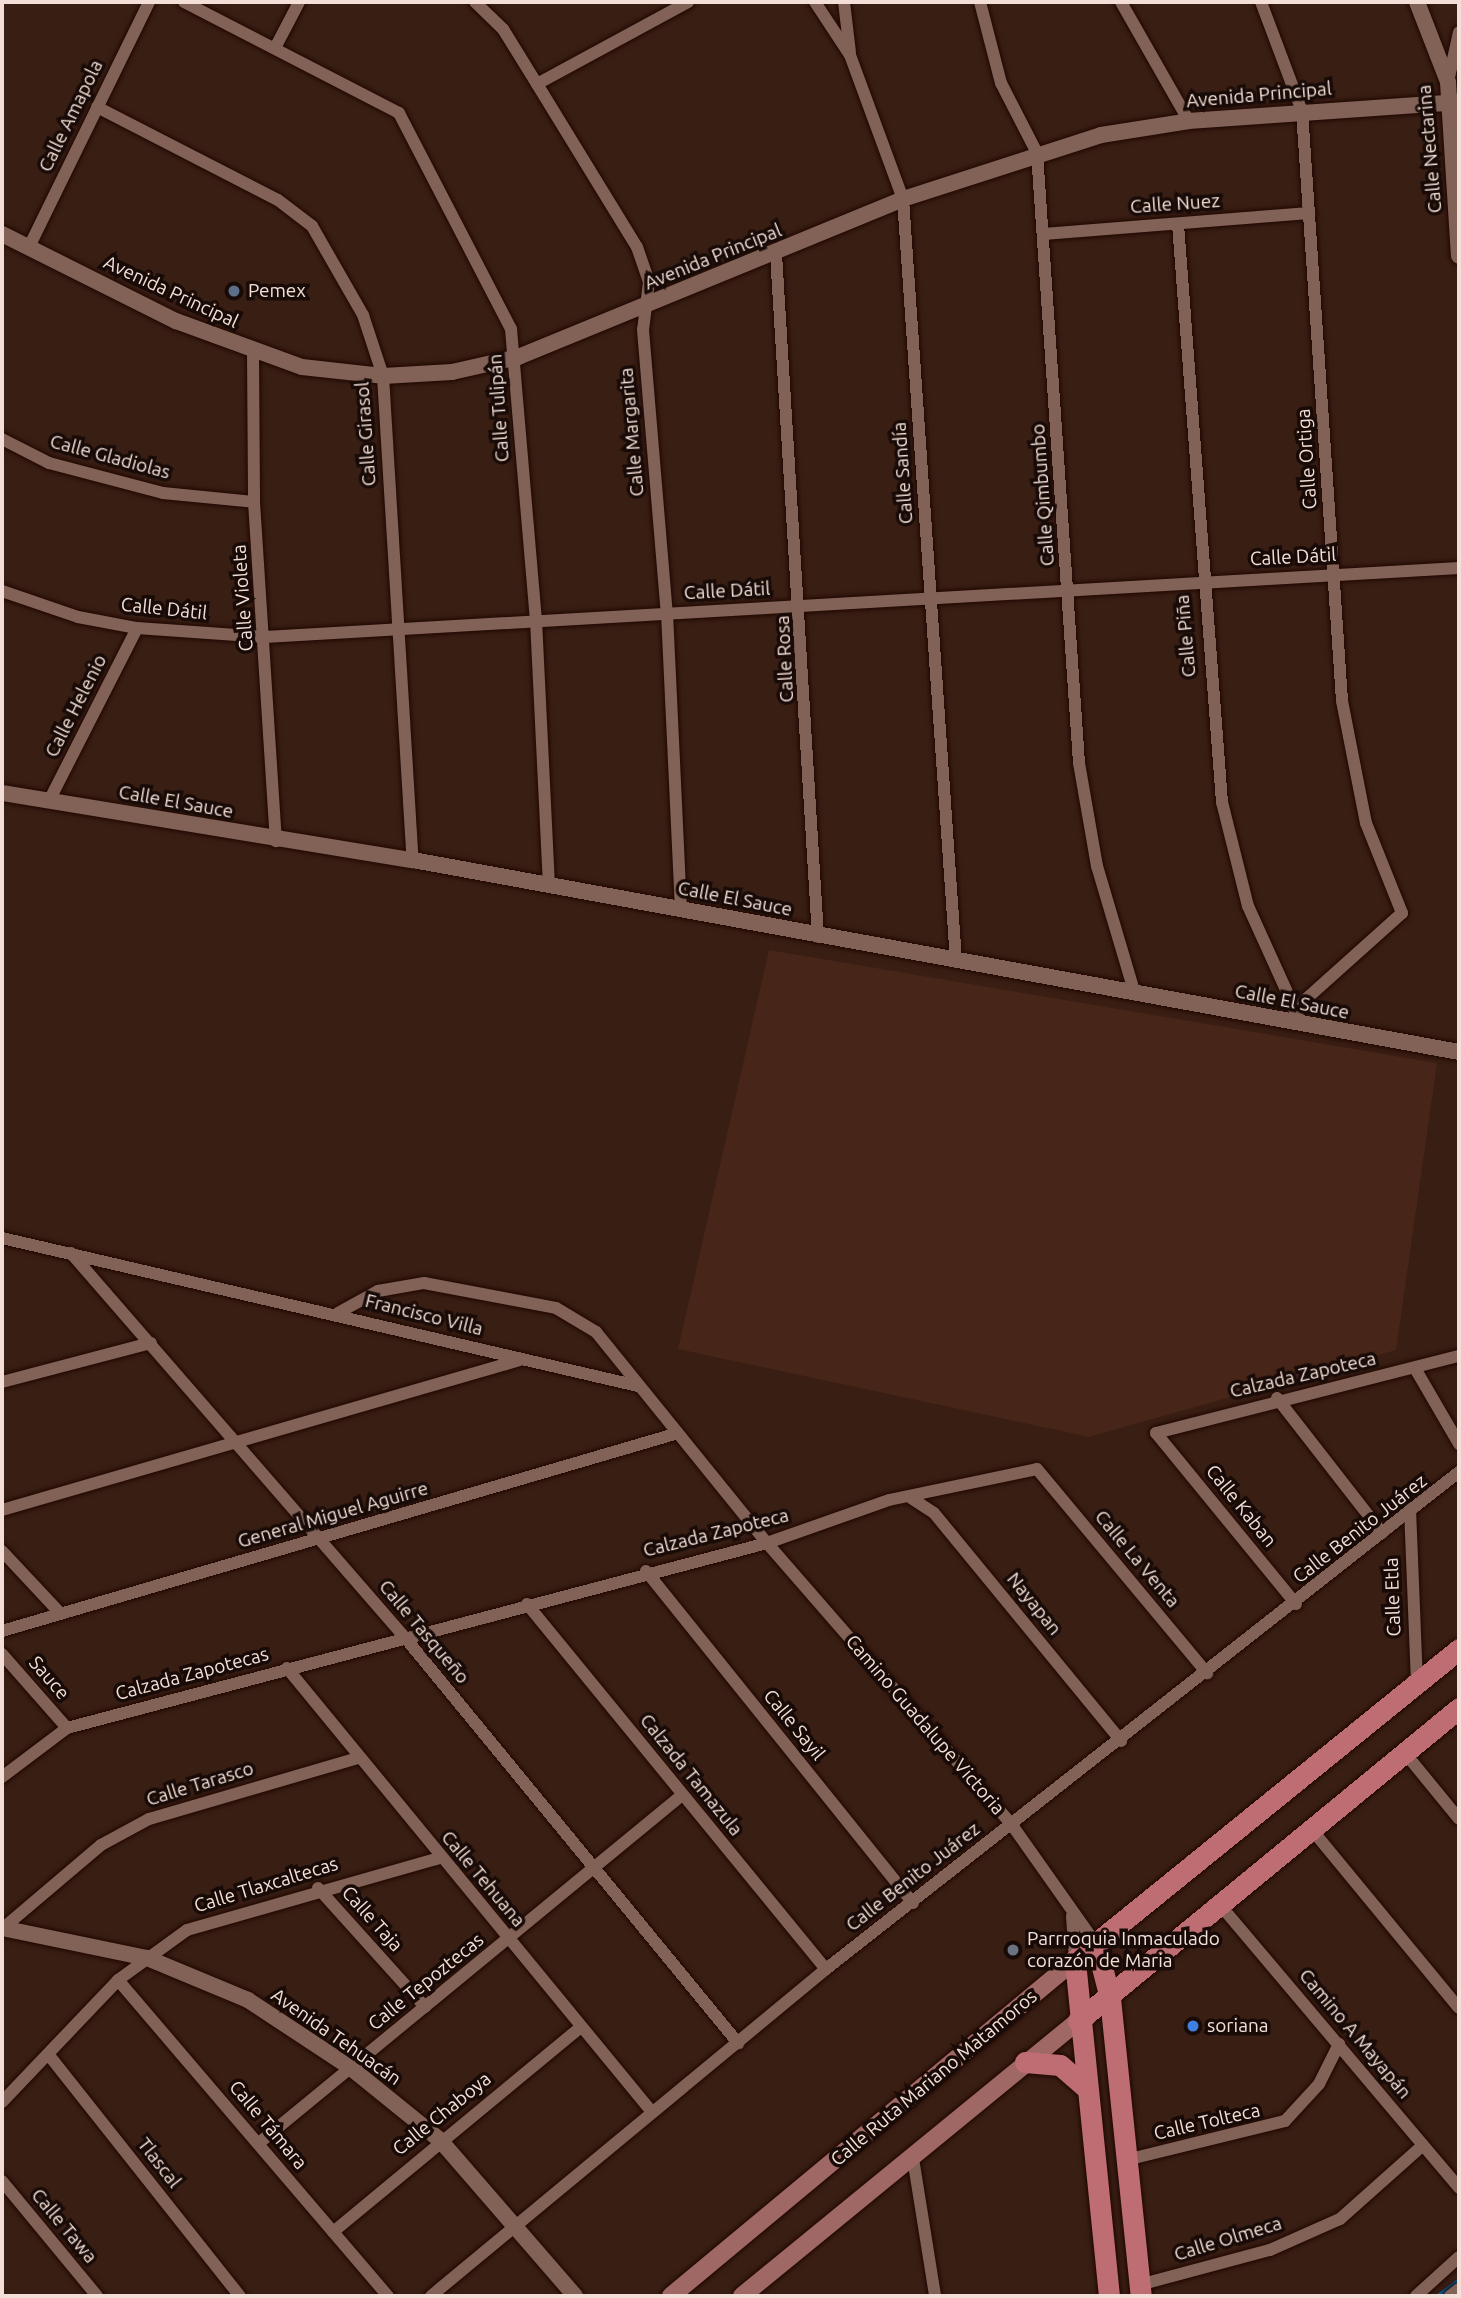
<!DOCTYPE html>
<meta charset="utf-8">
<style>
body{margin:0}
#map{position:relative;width:1461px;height:2298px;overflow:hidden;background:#391e13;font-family:Ubuntu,sans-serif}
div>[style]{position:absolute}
.built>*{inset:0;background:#472518}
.stream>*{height:4.5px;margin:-2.25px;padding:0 2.25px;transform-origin:2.25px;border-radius:2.25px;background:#03619d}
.roads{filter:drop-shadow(0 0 2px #1f0701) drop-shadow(0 0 2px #1f0701)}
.minor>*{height:12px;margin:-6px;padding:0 6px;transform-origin:6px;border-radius:6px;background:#826256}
.tertiary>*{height:16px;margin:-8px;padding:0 8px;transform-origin:8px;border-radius:8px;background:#826256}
.secondary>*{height:18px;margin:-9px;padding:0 9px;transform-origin:9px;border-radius:9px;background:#a06865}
.primary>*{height:21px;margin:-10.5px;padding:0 10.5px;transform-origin:10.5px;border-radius:10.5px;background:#be6e73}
.dots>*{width:19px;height:19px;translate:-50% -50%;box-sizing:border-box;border:4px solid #180b07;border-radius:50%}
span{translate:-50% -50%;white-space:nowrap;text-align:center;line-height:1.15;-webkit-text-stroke:7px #180b07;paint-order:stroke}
.street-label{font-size:19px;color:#f3dfd8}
.poi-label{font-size:19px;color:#f3dfd8}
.left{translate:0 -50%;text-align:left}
.frame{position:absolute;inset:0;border:4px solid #f3dfd8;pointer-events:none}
</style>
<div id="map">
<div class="built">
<div style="clip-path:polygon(769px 950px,1437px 1063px,1396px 1350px,1089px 1437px,678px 1349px)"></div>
</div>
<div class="stream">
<div style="left:1438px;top:2296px;width:26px;rotate:-37deg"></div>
</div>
<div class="roads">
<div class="minor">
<div style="left:184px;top:2px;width:242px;rotate:27.3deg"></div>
<div style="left:399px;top:113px;width:243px;rotate:62.6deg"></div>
<div style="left:511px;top:329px;width:292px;rotate:85.1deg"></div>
<div style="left:536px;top:620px;width:266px;rotate:87.2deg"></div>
<div style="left:475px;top:2px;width:39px;rotate:44deg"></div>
<div style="left:503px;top:29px;width:65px;rotate:58.3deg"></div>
<div style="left:537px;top:84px;width:191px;rotate:58.5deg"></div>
<div style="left:637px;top:247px;width:37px;rotate:71deg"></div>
<div style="left:649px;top:282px;width:48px;rotate:97.1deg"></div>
<div style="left:643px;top:330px;width:284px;rotate:85.2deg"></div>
<div style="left:667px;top:613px;width:296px;rotate:87.3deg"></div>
<div style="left:815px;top:2px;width:64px;rotate:56.6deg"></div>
<div style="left:850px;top:55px;width:153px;rotate:69.8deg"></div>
<div style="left:903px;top:199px;width:764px;rotate:86.02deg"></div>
<div style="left:844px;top:2px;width:50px;rotate:83.2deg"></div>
<div style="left:980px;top:2px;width:84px;rotate:75.5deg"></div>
<div style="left:1001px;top:83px;width:79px;rotate:62.8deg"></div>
<div style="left:1037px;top:153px;width:611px;rotate:86.06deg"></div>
<div style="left:1079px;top:763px;width:105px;rotate:80.1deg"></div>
<div style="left:1097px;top:866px;width:130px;rotate:73.5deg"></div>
<div style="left:1121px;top:2px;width:137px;rotate:60.3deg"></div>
<div style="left:1261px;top:2px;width:116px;rotate:69.4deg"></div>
<div style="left:1302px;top:111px;width:591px;rotate:86.12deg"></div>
<div style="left:1342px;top:701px;width:124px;rotate:78.9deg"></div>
<div style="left:1366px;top:823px;width:97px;rotate:68.2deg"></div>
<div style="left:1402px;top:913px;width:145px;rotate:138.1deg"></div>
<div style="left:275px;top:48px;width:52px;rotate:-62.4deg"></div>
<div style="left:1448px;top:82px;width:51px;rotate:-77.6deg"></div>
<div style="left:537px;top:84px;width:172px;rotate:-28.5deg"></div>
<div style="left:97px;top:107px;width:203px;rotate:27.2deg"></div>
<div style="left:278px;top:200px;width:43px;rotate:37.4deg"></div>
<div style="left:312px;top:226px;width:103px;rotate:60.2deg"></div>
<div style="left:363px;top:315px;width:64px;rotate:71.8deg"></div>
<div style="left:383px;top:376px;width:485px;rotate:86.5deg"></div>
<div style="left:1178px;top:224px;width:580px;rotate:85.65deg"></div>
<div style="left:1222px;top:802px;width:107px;rotate:76deg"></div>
<div style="left:1248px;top:906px;width:121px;rotate:65.6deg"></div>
<div style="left:1043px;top:234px;width:267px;rotate:-4.5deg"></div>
<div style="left:29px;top:247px;width:273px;rotate:-63.9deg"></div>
<div style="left:776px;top:254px;width:684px;rotate:86.48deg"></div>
<div style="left:253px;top:352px;width:150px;rotate:89.6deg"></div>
<div style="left:254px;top:502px;width:340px;rotate:86.3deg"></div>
<div style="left:2px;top:439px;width:53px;rotate:27.1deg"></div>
<div style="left:49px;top:463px;width:118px;rotate:14.7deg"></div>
<div style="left:163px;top:493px;width:91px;rotate:5.6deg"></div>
<div style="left:2px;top:591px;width:80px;rotate:18.9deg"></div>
<div style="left:78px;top:617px;width:60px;rotate:10.6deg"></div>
<div style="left:137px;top:628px;width:128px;rotate:4deg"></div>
<div style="left:265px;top:637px;width:1196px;rotate:-3.31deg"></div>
<div style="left:49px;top:801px;width:194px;rotate:-63deg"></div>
<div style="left:2px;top:1238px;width:653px;rotate:13.1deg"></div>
<div style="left:71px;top:1253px;width:513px;rotate:49.03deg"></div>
<div style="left:407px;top:1640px;width:522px;rotate:50.6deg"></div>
<div style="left:338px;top:1313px;width:46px;rotate:-28.8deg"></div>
<div style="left:378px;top:1291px;width:47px;rotate:-9.9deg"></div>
<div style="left:424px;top:1283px;width:134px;rotate:10.7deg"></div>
<div style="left:556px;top:1308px;width:47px;rotate:31deg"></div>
<div style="left:596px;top:1332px;width:272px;rotate:51deg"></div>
<div style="left:767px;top:1543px;width:374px;rotate:49deg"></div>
<div style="left:1012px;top:1825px;width:146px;rotate:54.8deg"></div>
<div style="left:1416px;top:1370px;width:86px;rotate:59.8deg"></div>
<div style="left:2px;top:1382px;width:154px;rotate:-14.7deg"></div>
<div style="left:1277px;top:1398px;width:171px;rotate:52.1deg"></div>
<div style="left:911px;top:1498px;width:27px;rotate:33deg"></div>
<div style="left:934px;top:1513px;width:295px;rotate:50.6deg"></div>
<div style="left:1410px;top:1509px;width:175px;rotate:87.7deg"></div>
<div style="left:2px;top:1510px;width:539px;rotate:-16.15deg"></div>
<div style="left:2px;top:1551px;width:85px;rotate:46.9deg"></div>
<div style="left:646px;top:1571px;width:426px;rotate:51.2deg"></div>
<div style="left:527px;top:1604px;width:472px;rotate:50.7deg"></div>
<div style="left:1296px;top:1604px;width:221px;rotate:-129.3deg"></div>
<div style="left:1156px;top:1433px;width:313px;rotate:-14.3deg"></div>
<div style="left:2px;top:1631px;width:701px;rotate:-16.32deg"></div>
<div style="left:2px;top:1654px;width:98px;rotate:48.7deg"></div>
<div style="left:287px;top:1668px;width:575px;rotate:50.58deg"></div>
<div style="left:1405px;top:1753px;width:85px;rotate:50.7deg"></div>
<div style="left:2px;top:1777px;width:81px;rotate:-37deg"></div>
<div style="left:67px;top:1728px;width:724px;rotate:-14.8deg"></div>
<div style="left:767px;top:1543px;width:129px;rotate:-19.4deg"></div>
<div style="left:889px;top:1500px;width:151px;rotate:-11.8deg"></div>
<div style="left:1037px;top:1469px;width:266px;rotate:50.2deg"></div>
<div style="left:1313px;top:1831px;width:229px;rotate:50.5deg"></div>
<div style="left:318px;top:1888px;width:160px;rotate:48deg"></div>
<div style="left:1221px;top:1906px;width:369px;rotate:49.8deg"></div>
<div style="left:1072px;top:1916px;width:44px;rotate:86.1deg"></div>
<div style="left:2px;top:1929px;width:130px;rotate:-40.3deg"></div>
<div style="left:101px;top:1845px;width:55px;rotate:-28.4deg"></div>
<div style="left:149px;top:1819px;width:217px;rotate:-16.3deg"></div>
<div style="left:118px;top:1980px;width:416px;rotate:49.5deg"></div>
<div style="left:48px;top:2054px;width:309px;rotate:51.6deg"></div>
<div style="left:2px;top:2102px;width:168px;rotate:-46.4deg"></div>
<div style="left:118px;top:1980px;width:85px;rotate:-35.9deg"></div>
<div style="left:187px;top:1930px;width:262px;rotate:-15.9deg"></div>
<div style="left:259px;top:2143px;width:548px;rotate:-39.44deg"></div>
<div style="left:913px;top:2158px;width:140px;rotate:80.9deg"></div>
<div style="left:1126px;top:2160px;width:164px;rotate:-13.8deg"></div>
<div style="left:1285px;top:2121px;width:50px;rotate:-47.4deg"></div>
<div style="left:1319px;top:2084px;width:45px;rotate:-63.4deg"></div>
<div style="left:2px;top:2181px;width:149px;rotate:50.4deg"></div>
<div style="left:333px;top:2232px;width:318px;rotate:-39.6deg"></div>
<div style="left:1139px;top:2285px;width:136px;rotate:-15deg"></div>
<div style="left:1270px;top:2250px;width:77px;rotate:-23.9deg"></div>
<div style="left:1340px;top:2219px;width:111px;rotate:-41.7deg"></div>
<div style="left:431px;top:2296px;width:513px;rotate:-39.62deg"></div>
<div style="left:826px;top:1969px;width:805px;rotate:-38.14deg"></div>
<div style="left:1416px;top:2296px;width:58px;rotate:-42.2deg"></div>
<div style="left:1450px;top:2296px;width:11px;rotate:-38deg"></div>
</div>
<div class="tertiary">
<div style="left:1417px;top:2px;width:86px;rotate:68.8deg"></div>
<div style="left:1448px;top:82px;width:174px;rotate:86.4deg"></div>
<div style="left:2px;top:234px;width:195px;rotate:26.6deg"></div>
<div style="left:176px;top:321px;width:134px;rotate:20.1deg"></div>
<div style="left:302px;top:367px;width:81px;rotate:6.3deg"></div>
<div style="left:383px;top:376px;width:69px;rotate:-3.3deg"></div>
<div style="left:452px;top:372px;width:68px;rotate:-12.8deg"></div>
<div style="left:518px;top:357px;width:416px;rotate:-22.3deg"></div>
<div style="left:903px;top:199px;width:208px;rotate:-17.9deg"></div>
<div style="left:1101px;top:135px;width:89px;rotate:-9deg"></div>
<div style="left:1189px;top:121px;width:271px;rotate:-4deg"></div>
<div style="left:2px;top:793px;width:416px;rotate:9.3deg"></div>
<div style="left:413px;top:860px;width:1063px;rotate:10.4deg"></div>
<div style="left:2px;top:1928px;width:148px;rotate:11.7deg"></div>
<div style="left:147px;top:1958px;width:109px;rotate:22.6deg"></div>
<div style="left:248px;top:2000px;width:123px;rotate:33.4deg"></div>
<div style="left:351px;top:2068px;width:114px;rotate:39deg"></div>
<div style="left:440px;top:2140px;width:206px;rotate:49.1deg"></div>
</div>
<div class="secondary">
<div style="left:671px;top:2296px;width:525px;rotate:-39.75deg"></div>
<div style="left:742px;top:2296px;width:434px;rotate:-39.3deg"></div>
</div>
<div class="primary">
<div style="left:1096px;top:1944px;width:56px;rotate:75.5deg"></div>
<div style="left:1110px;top:1998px;width:300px;rotate:84.1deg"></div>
<div style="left:1078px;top:2021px;width:493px;rotate:-39.4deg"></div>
<div style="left:1025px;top:2062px;width:35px;rotate:5deg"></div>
<div style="left:1060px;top:2065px;width:35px;rotate:41deg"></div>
<div style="left:1109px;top:2296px;width:338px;rotate:-95.8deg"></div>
<div style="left:1075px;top:1960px;width:494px;rotate:-39deg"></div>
</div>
</div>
<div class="dots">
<div style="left:234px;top:291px;background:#5c6f8a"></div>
<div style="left:1013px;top:1950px;background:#6b7280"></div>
<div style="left:1193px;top:2026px;background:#3f7fe0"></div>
</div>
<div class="street-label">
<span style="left:1259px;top:95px;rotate:-5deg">Avenida Principal</span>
<span style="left:71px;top:116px;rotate:-64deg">Calle Amapola</span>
<span style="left:1430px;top:149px;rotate:-95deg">Calle Nectarina</span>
<span style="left:1175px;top:204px;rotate:-4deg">Calle Nuez</span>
<span style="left:713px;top:257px;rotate:-22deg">Avenida Principal</span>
<span style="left:171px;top:292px;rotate:25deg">Avenida Principal</span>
<span style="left:499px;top:408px;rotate:-94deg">Calle Tulipán</span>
<span style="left:632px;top:432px;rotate:-95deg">Calle Margarita</span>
<span style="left:366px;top:434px;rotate:-94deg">Calle Girasol</span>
<span style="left:110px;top:457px;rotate:15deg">Calle Gladiolas</span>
<span style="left:1307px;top:459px;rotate:-94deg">Calle Ortiga</span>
<span style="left:903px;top:473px;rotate:-94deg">Calle Sandía</span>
<span style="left:1043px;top:495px;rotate:-94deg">Calle Qimbumbo</span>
<span style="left:1293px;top:557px;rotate:-3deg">Calle Dátil</span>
<span style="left:727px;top:591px;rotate:-3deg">Calle Dátil</span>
<span style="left:243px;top:598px;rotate:-94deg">Calle Violeta</span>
<span style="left:164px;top:609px;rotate:6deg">Calle Dátil</span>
<span style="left:1186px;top:636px;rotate:-95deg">Calle Piña</span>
<span style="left:785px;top:659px;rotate:-93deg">Calle Rosa</span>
<span style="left:76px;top:706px;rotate:-63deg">Calle Helenio</span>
<span style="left:176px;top:802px;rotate:10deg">Calle El Sauce</span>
<span style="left:735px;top:899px;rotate:11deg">Calle El Sauce</span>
<span style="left:1292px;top:1002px;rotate:11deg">Calle El Sauce</span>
<span style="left:424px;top:1315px;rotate:14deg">Francisco Villa</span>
<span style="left:1303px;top:1375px;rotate:-13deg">Calzada Zapoteca</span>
<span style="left:1241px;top:1506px;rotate:51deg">Calle Kaban</span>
<span style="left:333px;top:1515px;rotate:-16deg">General Miguel Aguirre</span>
<span style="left:1360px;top:1529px;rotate:-38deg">Calle Benito Juárez</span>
<span style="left:716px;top:1533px;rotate:-14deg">Calzada Zapoteca</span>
<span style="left:1137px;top:1559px;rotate:50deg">Calle La Venta</span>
<span style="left:1393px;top:1597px;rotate:-92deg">Calle Etla</span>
<span style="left:1034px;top:1604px;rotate:51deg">Nayapan</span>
<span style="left:424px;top:1632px;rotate:50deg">Calle Tasqueño</span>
<span style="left:192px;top:1674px;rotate:-15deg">Calzada Zapotecas</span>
<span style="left:49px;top:1678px;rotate:49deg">Sauce</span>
<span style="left:794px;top:1725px;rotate:51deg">Calle Sayil</span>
<span style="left:925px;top:1725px;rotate:49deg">Camino Guadalupe Victoria</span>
<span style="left:691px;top:1775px;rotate:51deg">Calzada Tamazula</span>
<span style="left:200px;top:1784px;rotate:-17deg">Calle Tarasco</span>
<span style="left:913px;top:1877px;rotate:-38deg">Calle Benito Juárez</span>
<span style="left:483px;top:1879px;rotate:50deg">Calle Tehuana</span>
<span style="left:266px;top:1885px;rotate:-17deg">Calle Tlaxcaltecas</span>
<span style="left:372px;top:1919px;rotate:48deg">Calle Taja</span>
<span style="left:426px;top:1982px;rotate:-39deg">Calle Tepoztecas</span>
<span style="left:1355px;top:2034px;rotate:50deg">Camino A Mayapán</span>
<span style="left:336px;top:2037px;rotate:35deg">Avenida Tehuacán</span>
<span style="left:934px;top:2078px;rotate:-40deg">Calle Ruta Mariano Matamoros</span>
<span style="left:442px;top:2114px;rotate:-39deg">Calle Chaboya</span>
<span style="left:1207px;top:2122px;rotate:-13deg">Calle Tolteca</span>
<span style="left:268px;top:2125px;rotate:50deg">Calle Támara</span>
<span style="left:159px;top:2163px;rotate:52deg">Tlascal</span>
<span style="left:64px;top:2226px;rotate:50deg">Calle Tawa</span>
<span style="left:1228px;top:2239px;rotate:-17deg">Calle Olmeca</span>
</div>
<div class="poi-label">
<span class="left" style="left:248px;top:291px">Pemex</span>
<span class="left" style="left:1027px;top:1950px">Parrroquia Inmaculado<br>corazón de Maria</span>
<span class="left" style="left:1207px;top:2026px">soriana</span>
</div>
<div class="frame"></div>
</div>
